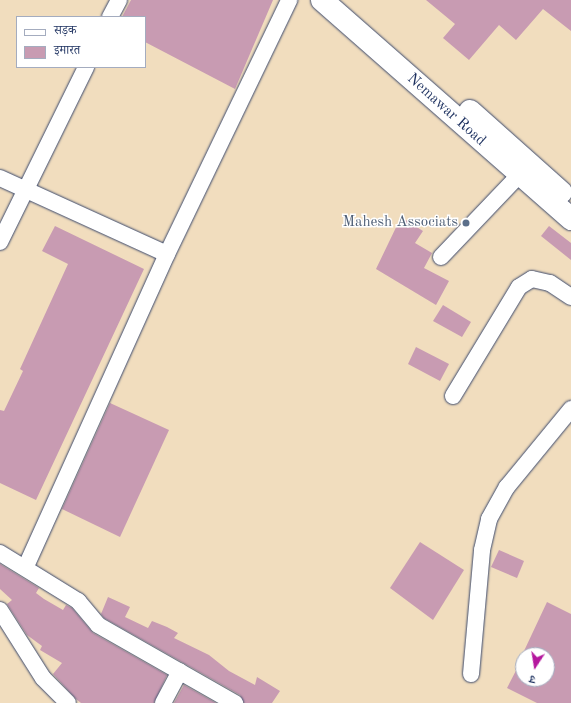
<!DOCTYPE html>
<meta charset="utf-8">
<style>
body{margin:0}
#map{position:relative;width:571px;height:703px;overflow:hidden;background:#f1ddbe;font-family:"Old Standard TT","Noto Serif Devanagari",serif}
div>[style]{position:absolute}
.building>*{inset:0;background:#c89bb2}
.roads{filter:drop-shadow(0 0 1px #3b496c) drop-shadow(0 0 1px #3b496c)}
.minor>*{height:16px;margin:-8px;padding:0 8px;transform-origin:8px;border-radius:8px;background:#fff}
.highway>*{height:22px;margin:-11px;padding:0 11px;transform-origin:11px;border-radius:11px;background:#fff}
.dots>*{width:11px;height:11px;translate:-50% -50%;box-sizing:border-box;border:2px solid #fff;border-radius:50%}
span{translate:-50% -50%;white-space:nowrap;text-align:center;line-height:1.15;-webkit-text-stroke:3px #fff;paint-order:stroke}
.street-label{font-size:15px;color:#1b2f5e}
.service-label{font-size:15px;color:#4e5e75}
.right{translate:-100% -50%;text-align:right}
.legend{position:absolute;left:16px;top:16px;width:130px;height:52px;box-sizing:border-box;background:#fff;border:1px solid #a4acbf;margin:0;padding:5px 7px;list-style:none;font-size:12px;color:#1b2f5e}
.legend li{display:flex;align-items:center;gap:8px;height:20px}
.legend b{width:20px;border:1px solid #a4acbf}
.north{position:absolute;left:515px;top:647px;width:40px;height:40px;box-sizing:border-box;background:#fff;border:1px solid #a4acbf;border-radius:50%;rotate:192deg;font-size:11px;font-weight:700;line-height:16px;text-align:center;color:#1b2f5e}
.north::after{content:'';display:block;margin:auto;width:14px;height:18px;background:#b5179e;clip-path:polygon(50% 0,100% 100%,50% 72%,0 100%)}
</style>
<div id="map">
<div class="building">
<div style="clip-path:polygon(131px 0,273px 0,235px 89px,145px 42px,145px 17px,122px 17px)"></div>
<div style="clip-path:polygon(426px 0,571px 0,571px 31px,543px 9px,516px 40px,499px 25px,469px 60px,443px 38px,455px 24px)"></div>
<div style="clip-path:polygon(401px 217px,423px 231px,415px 243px,432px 253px,424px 268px,449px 281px,436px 305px,376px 269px)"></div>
<div style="clip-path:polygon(55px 226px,144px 269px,36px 500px,0 483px,0 410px,4px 411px,23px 371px,20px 369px,68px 264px,42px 251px)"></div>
<div style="clip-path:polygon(549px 226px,571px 243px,571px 260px,541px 236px)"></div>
<div style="clip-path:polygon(443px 305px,471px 322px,462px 337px,433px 321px)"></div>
<div style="clip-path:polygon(416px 347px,449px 364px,440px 381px,408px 364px)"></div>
<div style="clip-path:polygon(110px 403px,169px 430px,120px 537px,62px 509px)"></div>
<div style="clip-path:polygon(420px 542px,464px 570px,433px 620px,390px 588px)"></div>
<div style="clip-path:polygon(499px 550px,524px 561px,517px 578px,491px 567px)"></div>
<div style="clip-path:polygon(0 564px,39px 588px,36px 593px,44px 599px,63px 610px,66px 605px,72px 608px,93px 633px,167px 675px,154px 703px,81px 703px,76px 699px,53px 674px,62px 663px,40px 650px,42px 646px,27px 635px,7px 604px,12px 600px,0 589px)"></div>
<div style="clip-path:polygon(108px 597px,130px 607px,125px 617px,148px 628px,152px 621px,167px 627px,178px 633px,174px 638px,209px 655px,229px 671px,255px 685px,257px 677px,280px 691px,272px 703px,244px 703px,240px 695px,104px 618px,101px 614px)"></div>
<div style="clip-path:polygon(547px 602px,571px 614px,571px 703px,537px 703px,507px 688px,523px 657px,523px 679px,547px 679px,547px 655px,524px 655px,526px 652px,524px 651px)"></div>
<div style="clip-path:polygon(184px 685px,216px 703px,174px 703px)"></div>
</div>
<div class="roads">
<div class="minor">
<div style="left:110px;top:17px;width:19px;rotate:-62deg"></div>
<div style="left:0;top:178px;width:183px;rotate:24.5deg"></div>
<div style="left:167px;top:254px;width:343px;rotate:114.3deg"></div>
<div style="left:0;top:242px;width:195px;rotate:-63.8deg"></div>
<div style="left:167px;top:254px;width:282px;rotate:-64.3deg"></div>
<div style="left:441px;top:257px;width:113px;rotate:-46.4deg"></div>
<div style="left:453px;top:396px;width:127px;rotate:-58.8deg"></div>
<div style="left:519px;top:287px;width:15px;rotate:-32deg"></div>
<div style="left:532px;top:279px;width:18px;rotate:13deg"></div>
<div style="left:550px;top:283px;width:25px;rotate:34deg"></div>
<div style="left:0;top:553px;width:92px;rotate:31.6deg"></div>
<div style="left:78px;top:601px;width:31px;rotate:50deg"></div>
<div style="left:98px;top:625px;width:158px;rotate:29.7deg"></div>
<div style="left:0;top:610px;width:80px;rotate:57.7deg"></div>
<div style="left:43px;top:678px;width:35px;rotate:45deg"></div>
<div style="left:471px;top:674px;width:124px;rotate:-84.9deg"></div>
<div style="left:482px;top:550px;width:32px;rotate:-77deg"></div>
<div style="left:489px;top:519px;width:37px;rotate:-61deg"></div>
<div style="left:507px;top:487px;width:101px;rotate:-50.6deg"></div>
<div style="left:163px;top:703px;width:36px;rotate:-62deg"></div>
</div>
<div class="highway">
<div style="left:322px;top:0;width:332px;rotate:41.3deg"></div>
<div style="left:470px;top:111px;width:122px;rotate:41.7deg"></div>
</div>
</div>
<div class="dots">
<div style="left:466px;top:223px;background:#5c6f8a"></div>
</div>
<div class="street-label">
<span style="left:446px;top:110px;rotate:42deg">Nemawar Road</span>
</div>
<div class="service-label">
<span class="right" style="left:458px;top:223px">Mahesh Associats</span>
</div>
<ul class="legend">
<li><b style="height:5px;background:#fff"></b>सड़क</li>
<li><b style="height:11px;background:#c89bb2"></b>इमारत</li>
</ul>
<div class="north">उ</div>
</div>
